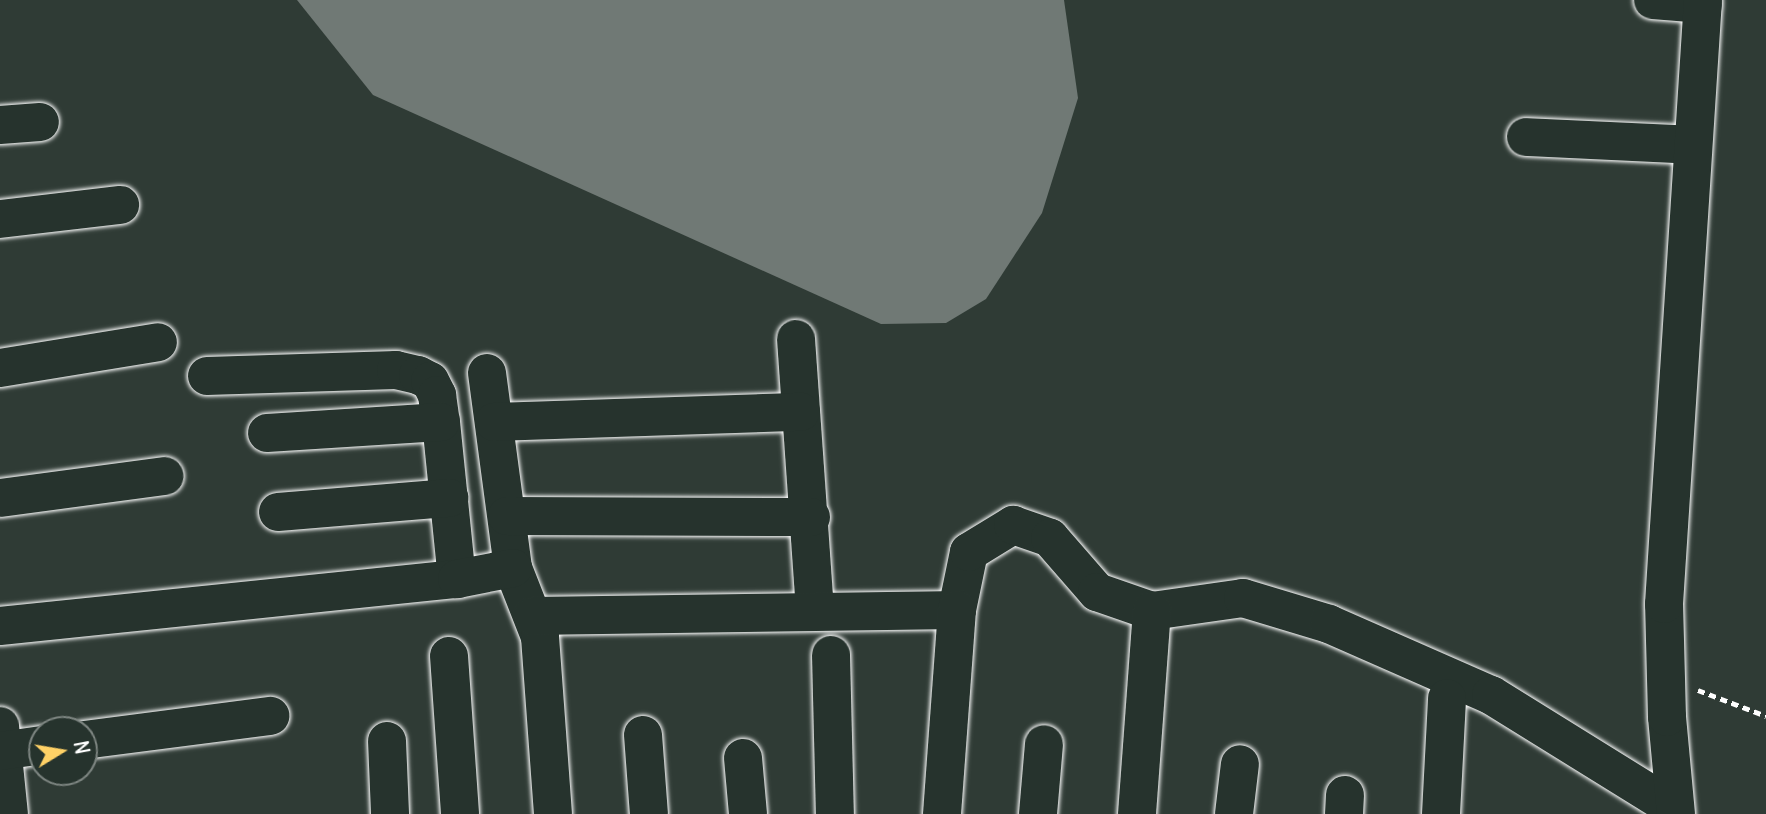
<!DOCTYPE html>
<style>
body{margin:0}
#map{position:relative;width:1766px;height:814px;overflow:hidden;background:#2f3b35;font-family:Delius,sans-serif}
div>[style]{position:absolute}
.water>*{inset:0;background:#707975}
.path>*{height:4.5px;margin-top:-2.25px;transform-origin:0;background:repeating-linear-gradient(90deg,#fff 0 7px,transparent 0 12px)}
.roads{filter:drop-shadow(0 0 2px #fff) drop-shadow(0 0 2px #fff)}
.minor>*{height:38px;margin:-19px;padding:0 19px;transform-origin:19px;border-radius:19px;background:#26332d}
span{translate:-50% -50%;white-space:nowrap;text-align:center;line-height:1.15;-webkit-text-stroke:5px #26332d;paint-order:stroke}
.north{position:absolute;left:28px;top:716px;width:70px;height:70px;box-sizing:border-box;background:#26332d;border:2px solid #7d8581;border-radius:50%;rotate:79deg;font-size:19px;font-weight:700;line-height:28px;text-align:center;color:#fff}
.north::after{content:'';display:block;margin:auto;width:24px;height:32px;background:#ffd166;clip-path:polygon(50% 0,100% 100%,50% 72%,0 100%)}
</style>
<div id="map">
<div class="water">
<div style="clip-path:polygon(297px 0,1064px 0,1078px 98px,1042px 213px,986px 299px,946px 323px,881px 324px,373px 95px)"></div>
</div>
<div class="path">
<div style="left:1698px;top:690px;width:73px;rotate:20.9deg"></div>
</div>
<div class="roads">
<div class="minor">
<div style="left:1653px;top:0;width:50px;rotate:4.6deg"></div>
<div style="left:0;top:125px;width:40px;rotate:-4.3deg"></div>
<div style="left:1526px;top:137px;width:167px;rotate:2.7deg"></div>
<div style="left:0;top:219px;width:121px;rotate:-6.7deg"></div>
<div style="left:796px;top:339px;width:271px;rotate:86deg"></div>
<div style="left:0;top:368px;width:160px;rotate:-9.3deg"></div>
<div style="left:487px;top:373px;width:197px;rotate:82.4deg"></div>
<div style="left:513px;top:568px;width:74px;rotate:68.6deg"></div>
<div style="left:540px;top:637px;width:177px;rotate:85.8deg"></div>
<div style="left:207px;top:376px;width:189px;rotate:-1.8deg"></div>
<div style="left:396px;top:370px;width:23px;rotate:13deg"></div>
<div style="left:418px;top:375px;width:13px;rotate:27deg"></div>
<div style="left:430px;top:381px;width:16px;rotate:63deg"></div>
<div style="left:437px;top:395px;width:27px;rotate:82deg"></div>
<div style="left:441px;top:422px;width:158px;rotate:84.2deg"></div>
<div style="left:494px;top:422px;width:307px;rotate:-1.9deg"></div>
<div style="left:267px;top:433px;width:174px;rotate:-3.6deg"></div>
<div style="left:0;top:498px;width:166px;rotate:-7.6deg"></div>
<div style="left:278px;top:512px;width:172px;rotate:-4.7deg"></div>
<div style="left:507px;top:516px;width:304px;rotate:0.2deg"></div>
<div style="left:533px;top:616px;width:424px;rotate:-0.8deg"></div>
<div style="left:957px;top:610px;width:59px;rotate:-78.3deg"></div>
<div style="left:969px;top:552px;width:52px;rotate:-31.5deg"></div>
<div style="left:1013px;top:525px;width:39px;rotate:19deg"></div>
<div style="left:1050px;top:538px;width:72px;rotate:49deg"></div>
<div style="left:1097px;top:592px;width:58px;rotate:19.1deg"></div>
<div style="left:1152px;top:611px;width:92px;rotate:-8.1deg"></div>
<div style="left:1243px;top:598px;width:90px;rotate:16.8deg"></div>
<div style="left:1329px;top:624px;width:177px;rotate:23.7deg"></div>
<div style="left:1491px;top:695px;width:216px;rotate:31.8deg"></div>
<div style="left:0;top:626px;width:459px;rotate:-5.9deg"></div>
<div style="left:457px;top:579px;width:57px;rotate:-11.1deg"></div>
<div style="left:831px;top:655px;width:159px;rotate:88.6deg"></div>
<div style="left:449px;top:656px;width:158px;rotate:86deg"></div>
<div style="left:0;top:726px;width:88px;rotate:84.2deg"></div>
<div style="left:643px;top:735px;width:79px;rotate:85.7deg"></div>
<div style="left:84px;top:740px;width:188px;rotate:-7.4deg"></div>
<div style="left:387px;top:741px;width:73px;rotate:87.6deg"></div>
<div style="left:0;top:751px;width:42px;rotate:-8.1deg"></div>
<div style="left:743px;top:758px;width:56px;rotate:84.9deg"></div>
<div style="left:942px;top:814px;width:205px;rotate:-85.8deg"></div>
<div style="left:1038px;top:814px;width:70px;rotate:-85.1deg"></div>
<div style="left:1137px;top:814px;width:204px;rotate:-85.8deg"></div>
<div style="left:1234px;top:814px;width:50px;rotate:-83.2deg"></div>
<div style="left:1344px;top:814px;width:19px;rotate:-87deg"></div>
<div style="left:1441px;top:814px;width:116px;rotate:-87deg"></div>
<div style="left:1676px;top:814px;width:97px;rotate:-95.3deg"></div>
<div style="left:1667px;top:717px;width:113px;rotate:-91.5deg"></div>
<div style="left:1664px;top:604px;width:605px;rotate:-86.31deg"></div>
</div>
</div>
<div class="north">N</div>
</div>
